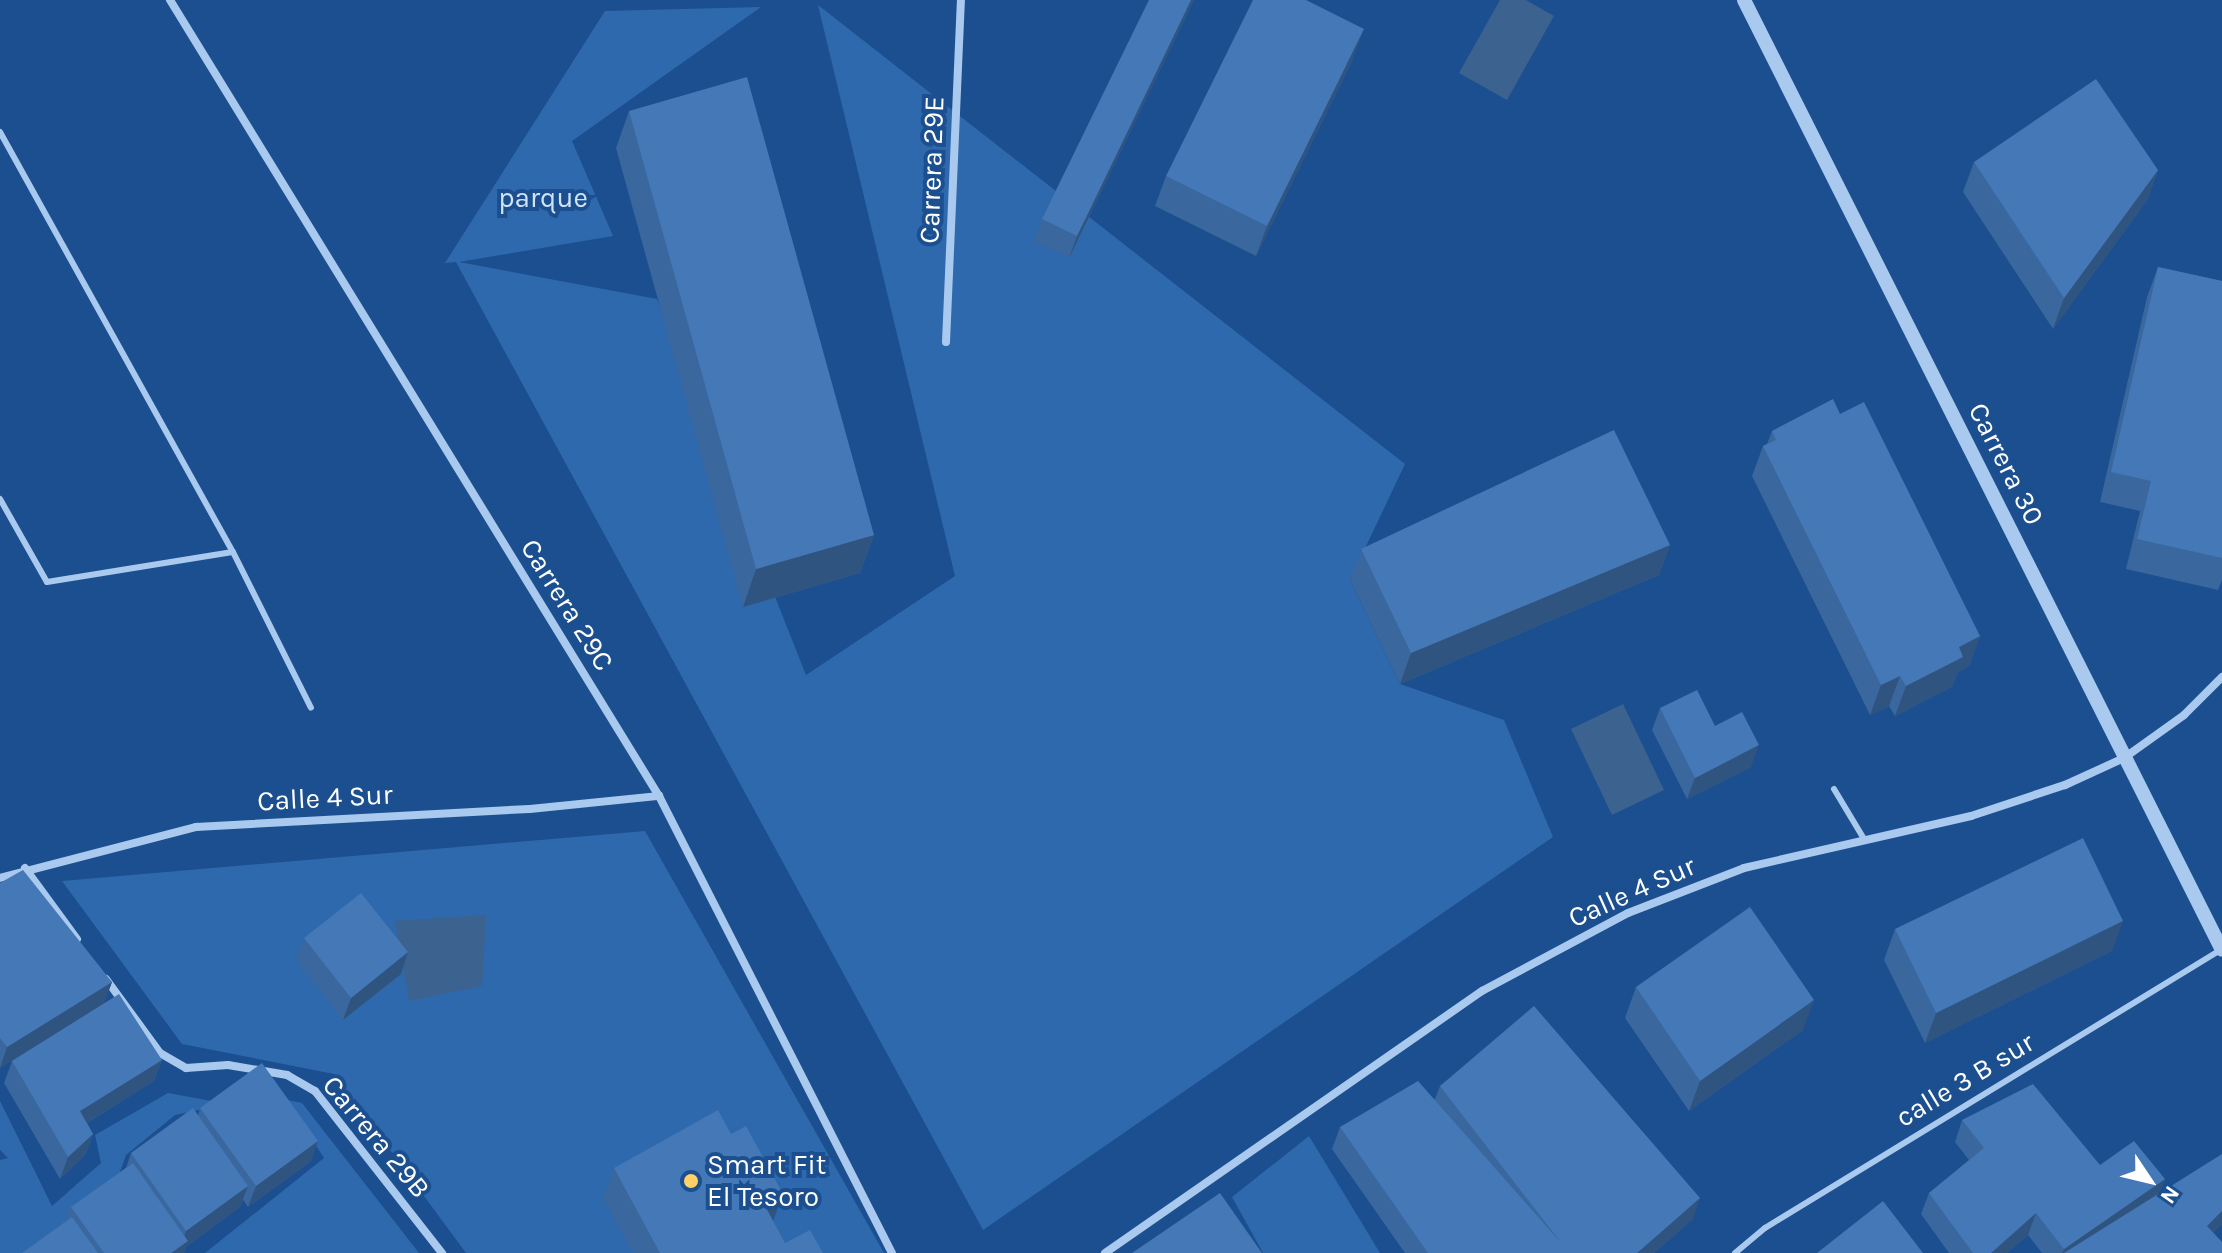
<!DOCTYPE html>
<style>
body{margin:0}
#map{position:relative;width:2222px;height:1253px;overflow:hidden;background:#1b4f8f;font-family:Karla,sans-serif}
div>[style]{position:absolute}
.green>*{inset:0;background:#2e69ad}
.water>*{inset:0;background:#3c6290}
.service>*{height:6px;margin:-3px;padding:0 3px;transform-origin:3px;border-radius:3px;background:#a9c9ee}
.minor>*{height:8px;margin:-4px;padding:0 4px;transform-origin:4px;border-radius:4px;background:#a9c9ee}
.tertiary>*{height:14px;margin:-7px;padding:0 7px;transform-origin:7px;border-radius:7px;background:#a9c9ee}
.wall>*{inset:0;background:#3a679d}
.shaded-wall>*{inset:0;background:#305480}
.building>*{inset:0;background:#4478b7}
.dots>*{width:22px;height:22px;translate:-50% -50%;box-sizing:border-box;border:4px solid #1b4f8f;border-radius:50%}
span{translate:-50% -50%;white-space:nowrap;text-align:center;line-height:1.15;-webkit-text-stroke:8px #1b4f8f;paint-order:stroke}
.street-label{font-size:28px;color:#fff}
.park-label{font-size:28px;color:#cfe3fa}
.poi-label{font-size:28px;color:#fff}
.left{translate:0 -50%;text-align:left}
.north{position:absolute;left:2110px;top:1141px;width:80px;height:80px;-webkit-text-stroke:6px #1b4f8f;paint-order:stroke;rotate:125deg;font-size:22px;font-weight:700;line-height:32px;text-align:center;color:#fff}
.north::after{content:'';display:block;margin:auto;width:28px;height:36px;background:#fff;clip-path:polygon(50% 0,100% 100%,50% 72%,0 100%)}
</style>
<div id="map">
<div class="green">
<div style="clip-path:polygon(818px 5px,1405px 464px,1350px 580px,1400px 684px,1504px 720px,1553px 837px,983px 1230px,456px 262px,445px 263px,605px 11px,761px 7px,572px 141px,613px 236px,459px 262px,657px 299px,806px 675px,955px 576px)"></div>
<div style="clip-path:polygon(645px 831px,884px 1253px,466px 1253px,334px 1074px,182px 1044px,62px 881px)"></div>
<div style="clip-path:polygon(168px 1093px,228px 1104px,175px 1115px,126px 1155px,113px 1192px,23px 1253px,0 1253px,0 1160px,8px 1158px,0 1150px,0 1101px,52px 1206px,101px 1163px,95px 1135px)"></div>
<div style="clip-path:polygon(287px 1100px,302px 1103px,419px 1253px,205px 1253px,324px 1158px)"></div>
<div style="clip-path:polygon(1309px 1136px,1380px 1253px,1263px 1253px,1232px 1197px)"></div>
</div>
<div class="water">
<div style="clip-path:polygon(1500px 0,1526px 0,1554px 16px,1507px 100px,1459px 73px)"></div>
<div style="clip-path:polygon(1623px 704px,1664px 790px,1612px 815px,1571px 729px)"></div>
<div style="clip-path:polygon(486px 915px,482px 986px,409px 1001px,395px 921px)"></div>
</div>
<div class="service">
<div style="left:0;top:132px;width:480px;rotate:61deg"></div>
<div style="left:233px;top:552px;width:174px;rotate:63.4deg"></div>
<div style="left:0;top:499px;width:95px;rotate:60.5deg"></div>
<div style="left:47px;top:582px;width:188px;rotate:-9.2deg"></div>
<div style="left:1834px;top:789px;width:58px;rotate:59deg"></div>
<div style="left:1735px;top:1253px;width:39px;rotate:-40deg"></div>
<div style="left:1765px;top:1228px;width:535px;rotate:-31.4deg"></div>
</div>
<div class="minor">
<div style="left:170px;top:0;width:934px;rotate:58.44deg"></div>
<div style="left:659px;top:796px;width:513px;rotate:62.99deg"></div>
<div style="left:946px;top:342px;width:342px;rotate:-87.5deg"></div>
<div style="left:25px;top:868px;width:88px;rotate:53.8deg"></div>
<div style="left:0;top:878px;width:203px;rotate:-14.6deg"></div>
<div style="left:196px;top:827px;width:334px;rotate:-3.1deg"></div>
<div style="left:530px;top:809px;width:130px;rotate:-5.8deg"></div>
<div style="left:106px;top:979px;width:92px;rotate:53.9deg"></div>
<div style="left:160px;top:1053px;width:30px;rotate:30deg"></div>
<div style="left:186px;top:1068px;width:42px;rotate:-4.1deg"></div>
<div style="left:228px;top:1065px;width:60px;rotate:9.6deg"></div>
<div style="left:287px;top:1075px;width:32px;rotate:30deg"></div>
<div style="left:315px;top:1091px;width:206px;rotate:51.9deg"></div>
<div style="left:1105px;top:1253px;width:459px;rotate:-34.8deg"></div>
<div style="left:1482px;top:991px;width:166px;rotate:-28.1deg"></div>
<div style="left:1628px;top:913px;width:124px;rotate:-21.2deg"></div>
<div style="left:1744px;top:868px;width:233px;rotate:-12.9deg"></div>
<div style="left:1971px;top:816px;width:99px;rotate:-18.3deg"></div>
<div style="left:2065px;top:785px;width:65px;rotate:-24.6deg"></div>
<div style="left:2124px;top:758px;width:74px;rotate:-35.6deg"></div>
<div style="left:2184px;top:715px;width:54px;rotate:-45deg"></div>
</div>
<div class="tertiary">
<div style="left:1744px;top:0;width:1063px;rotate:63.29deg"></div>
</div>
<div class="wall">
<div style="clip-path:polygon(1149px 0,1194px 0,1069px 258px,1034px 241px,1042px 219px)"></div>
<div style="clip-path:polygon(1353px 59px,1256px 256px,1155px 206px,1166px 176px)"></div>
<div style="clip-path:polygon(629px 111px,874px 535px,860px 573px,743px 607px,616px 148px)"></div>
<div style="clip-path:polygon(1974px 162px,2158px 170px,2147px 200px,2053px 329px,1963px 192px)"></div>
<div style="clip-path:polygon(2158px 267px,2222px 281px,2222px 580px,2218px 590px,2126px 569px,2140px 511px,2100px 502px,2147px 297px)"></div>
<div style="clip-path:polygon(1840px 414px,1980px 636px,1969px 666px,1958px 672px,1952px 687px,1895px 716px,1889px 706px,1870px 715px,1752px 476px,1763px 446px,1767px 444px,1772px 431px)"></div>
<div style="clip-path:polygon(1670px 545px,1659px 575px,1400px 684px,1350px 580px,1361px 549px)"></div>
<div style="clip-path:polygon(1660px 708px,1715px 726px,1751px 767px,1687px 799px,1652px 730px)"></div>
<div style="clip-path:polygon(0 883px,112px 982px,104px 1003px,162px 1060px,154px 1081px,87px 1123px,93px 1134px,85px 1155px,60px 1179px,4px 1083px,12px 1061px,64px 1029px,0 1068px)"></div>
<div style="clip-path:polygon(1895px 929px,2112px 951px,1925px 1043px,1884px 960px)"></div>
<div style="clip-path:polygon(304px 938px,408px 952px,401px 974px,343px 1020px,296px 960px)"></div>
<div style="clip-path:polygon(1636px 987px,1803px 1030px,1689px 1111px,1625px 1018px)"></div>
<div style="clip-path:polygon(1440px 1086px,1693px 1219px,1654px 1253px,1405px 1253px,1332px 1149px,1340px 1127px,1435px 1099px)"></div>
<div style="clip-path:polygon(200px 1108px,318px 1141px,310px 1162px,248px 1207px,243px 1200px,240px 1207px,186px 1247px,184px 1253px,22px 1253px,65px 1222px,71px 1207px,126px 1168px,131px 1153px,198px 1115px)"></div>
<div style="clip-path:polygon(1962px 1120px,2100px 1165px,2165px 1179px,2159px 1193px,2214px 1233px,2222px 1253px,2042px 1253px,2028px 1235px,2007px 1253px,1949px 1253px,1921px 1214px,1929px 1193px,1969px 1160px,1955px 1142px)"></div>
<div style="clip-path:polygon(614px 1168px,773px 1221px,785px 1243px,823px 1253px,633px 1253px,603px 1198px)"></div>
</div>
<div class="shaded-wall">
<div style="clip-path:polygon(1191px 0,1194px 0,1069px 258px,1077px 236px)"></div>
<div style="clip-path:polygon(1364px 29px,1353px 59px,1256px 256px,1267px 226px)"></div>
<div style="clip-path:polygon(2158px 170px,2147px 200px,2053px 329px,2064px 298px)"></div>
<div style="clip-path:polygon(874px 535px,860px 573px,743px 607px,756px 569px)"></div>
<div style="clip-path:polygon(1670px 545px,1659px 575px,1400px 684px,1411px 653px)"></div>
<div style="clip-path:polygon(1980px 636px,1969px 666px,1958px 672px,1952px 687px,1895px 716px,1906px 686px,1959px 647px)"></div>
<div style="clip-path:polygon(1900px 676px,1889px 706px,1870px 715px,1881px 685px)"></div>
<div style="clip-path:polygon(1759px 745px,1751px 767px,1687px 799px,1695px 778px)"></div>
<div style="clip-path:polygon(2123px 921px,2112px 951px,1925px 1043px,1936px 1013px)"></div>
<div style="clip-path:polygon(408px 952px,401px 974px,343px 1020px,351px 998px)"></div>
<div style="clip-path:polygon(112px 982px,104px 1004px,0 1068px,7px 1047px)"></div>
<div style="clip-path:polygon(1814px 1000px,1803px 1030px,1689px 1111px,1700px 1081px)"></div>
<div style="clip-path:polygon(162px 1060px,154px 1081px,72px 1132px,80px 1111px)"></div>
<div style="clip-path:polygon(93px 1134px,85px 1155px,60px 1179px,68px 1157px)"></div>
<div style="clip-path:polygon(318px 1141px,310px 1162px,248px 1207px,256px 1186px)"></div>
<div style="clip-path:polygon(2165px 1179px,2157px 1200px,2081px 1253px,2062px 1253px,2064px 1249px)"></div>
<div style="clip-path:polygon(248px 1186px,240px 1207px,186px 1247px,184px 1253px,171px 1253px,181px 1246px,186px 1231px)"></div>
<div style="clip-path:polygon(783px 1194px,772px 1224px,764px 1204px)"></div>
<div style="clip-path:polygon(1700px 1198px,1693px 1219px,1654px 1253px,1637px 1253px)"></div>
<div style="clip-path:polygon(2222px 1211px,2222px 1225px,2199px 1247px,2207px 1226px)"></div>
<div style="clip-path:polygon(2036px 1213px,2028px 1235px,2007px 1253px,1991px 1253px)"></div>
</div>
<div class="building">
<div style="clip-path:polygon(1149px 0,1191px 0,1077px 236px,1042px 219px)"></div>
<div style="clip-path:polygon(1253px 0,1306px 0,1364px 29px,1267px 226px,1166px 176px)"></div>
<div style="clip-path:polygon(747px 77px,874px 535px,756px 569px,629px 111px)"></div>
<div style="clip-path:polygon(2096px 79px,2158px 170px,2064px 298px,1974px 162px)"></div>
<div style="clip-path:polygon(2158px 267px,2222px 281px,2222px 558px,2137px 539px,2151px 481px,2111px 472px)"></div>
<div style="clip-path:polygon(1833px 399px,1840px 414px,1864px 402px,1980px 636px,1959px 647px,1963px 657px,1906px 686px,1900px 676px,1881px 685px,1763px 446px,1776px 440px,1772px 431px)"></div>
<div style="clip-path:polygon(1614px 430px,1670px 545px,1411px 653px,1361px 549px)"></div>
<div style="clip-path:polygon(1697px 690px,1715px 726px,1742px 712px,1759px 745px,1695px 778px,1660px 708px)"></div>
<div style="clip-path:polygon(2083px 838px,2123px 921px,1936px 1013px,1895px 929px)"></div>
<div style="clip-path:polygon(23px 870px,112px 982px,7px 1047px,0 1038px,0 883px)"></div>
<div style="clip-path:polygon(361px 893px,408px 952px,351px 998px,304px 938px)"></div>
<div style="clip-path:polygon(1750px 907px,1814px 1000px,1700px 1081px,1636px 987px)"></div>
<div style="clip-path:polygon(119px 994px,162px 1060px,80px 1111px,93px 1134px,68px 1157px,12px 1061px)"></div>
<div style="clip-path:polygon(1534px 1006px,1700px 1198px,1637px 1253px,1428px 1253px,1340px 1127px,1418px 1081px,1562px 1244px,1440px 1086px)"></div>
<div style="clip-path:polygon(262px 1063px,318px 1141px,256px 1186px,200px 1108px)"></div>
<div style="clip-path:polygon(2033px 1084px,2100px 1165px,2134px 1141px,2165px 1179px,2064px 1249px,2036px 1213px,1991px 1253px,1973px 1253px,1929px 1193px,1984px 1148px,1962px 1120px)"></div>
<div style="clip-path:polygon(193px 1108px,248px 1186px,186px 1231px,131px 1153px)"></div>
<div style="clip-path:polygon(718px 1110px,731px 1134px,746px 1126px,783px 1194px,764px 1204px,785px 1243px,810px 1230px,823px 1253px,660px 1253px,614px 1168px)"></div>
<div style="clip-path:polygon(2222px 1154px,2222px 1211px,2207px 1226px,2222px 1242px,2222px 1253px,2064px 1253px)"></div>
<div style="clip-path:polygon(133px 1163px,188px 1241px,171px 1253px,104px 1253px,71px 1207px)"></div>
<div style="clip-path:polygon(1220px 1193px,1262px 1253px,1132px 1253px)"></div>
<div style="clip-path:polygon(1883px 1201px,1923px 1253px,1817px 1253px)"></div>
<div style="clip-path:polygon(72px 1217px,98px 1253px,22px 1253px)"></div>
</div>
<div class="dots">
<div style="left:691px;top:1181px;background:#ffd166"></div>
</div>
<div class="street-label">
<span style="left:932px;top:170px;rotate:-88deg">Carrera 29E</span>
<span style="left:2006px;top:464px;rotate:63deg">Carrera 30</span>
<span style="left:567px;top:605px;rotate:58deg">Carrera 29C</span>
<span style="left:325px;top:798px;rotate:-3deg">Calle 4 Sur</span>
<span style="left:1632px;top:892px;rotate:-24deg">Calle 4 Sur</span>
<span style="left:1965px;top:1080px;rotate:-31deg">calle 3 B sur</span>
<span style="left:376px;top:1137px;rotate:50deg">Carrera 29B</span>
</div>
<div class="park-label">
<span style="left:543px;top:198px">parque</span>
</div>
<div class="poi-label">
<span class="left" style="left:707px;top:1181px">Smart Fit<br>El Tesoro</span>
</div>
<div class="north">N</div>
</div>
